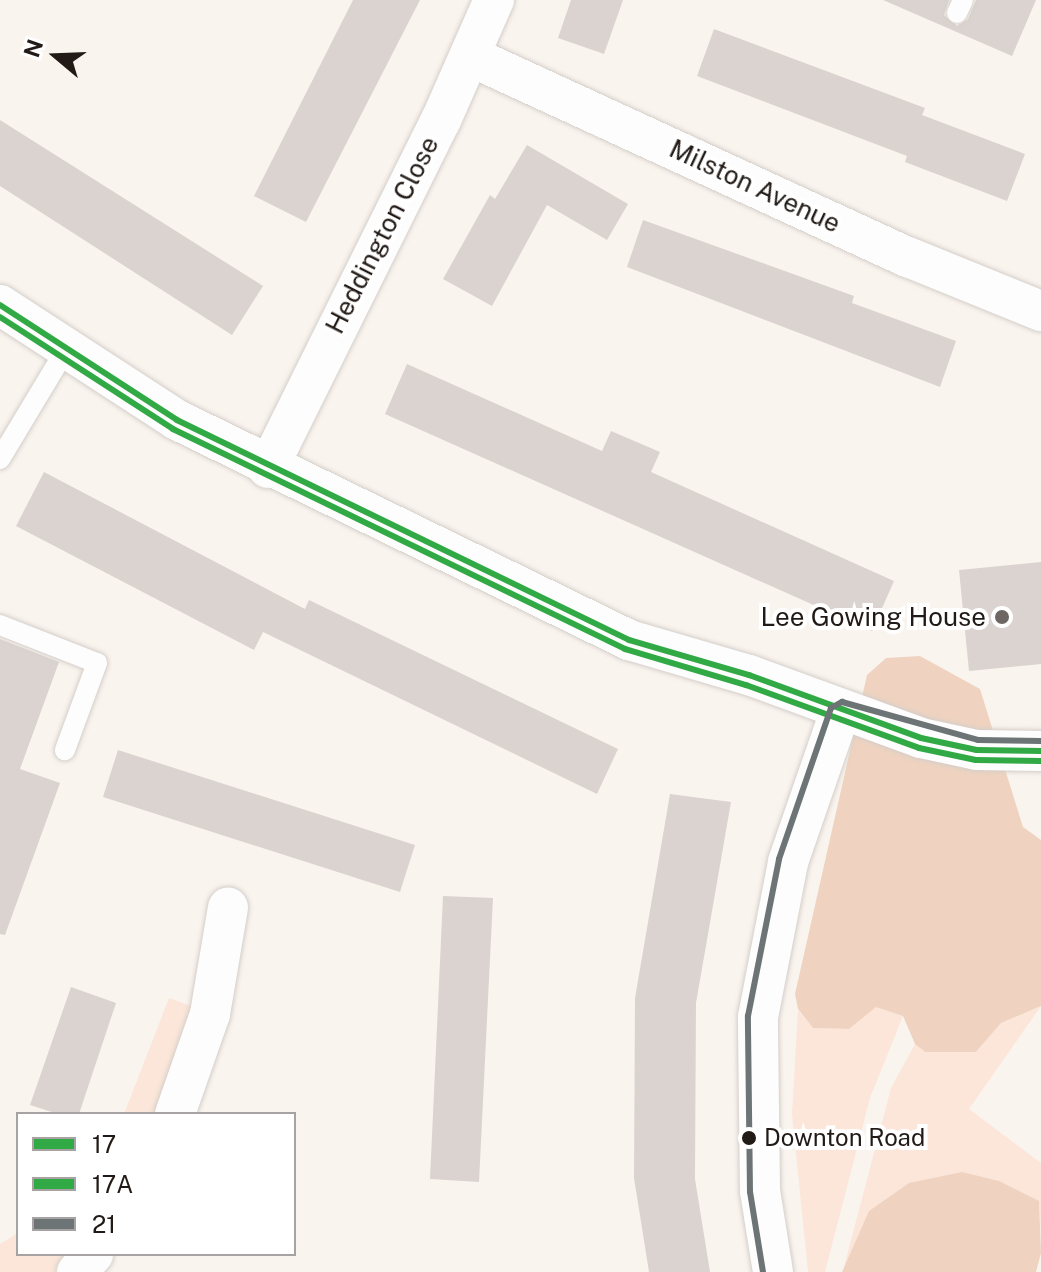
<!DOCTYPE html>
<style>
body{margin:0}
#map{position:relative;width:1041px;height:1272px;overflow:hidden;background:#faf4ef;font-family:"Public Sans",sans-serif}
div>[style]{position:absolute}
.green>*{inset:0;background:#fbe6d9}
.forest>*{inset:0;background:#efd3c0}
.building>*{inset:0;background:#dad3cf}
.roads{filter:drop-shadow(0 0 2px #d4cec9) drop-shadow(0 0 2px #d4cec9)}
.lane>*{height:20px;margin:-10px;padding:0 10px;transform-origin:10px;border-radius:10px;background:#fefdfd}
.street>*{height:40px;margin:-20px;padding:0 20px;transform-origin:20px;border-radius:20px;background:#fefdfd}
.bus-1>*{height:6px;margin:-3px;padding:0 3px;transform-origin:3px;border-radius:3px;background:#31aa45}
.bus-2>*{height:6px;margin:-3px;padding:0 3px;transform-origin:3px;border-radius:3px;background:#31aa45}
.bus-3>*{height:6px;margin:-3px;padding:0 3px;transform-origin:3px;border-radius:3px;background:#6c7476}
.dots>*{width:22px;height:22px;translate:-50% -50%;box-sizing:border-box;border:4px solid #fff;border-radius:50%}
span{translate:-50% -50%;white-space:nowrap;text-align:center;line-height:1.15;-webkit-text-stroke:8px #fff;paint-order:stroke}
.bus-label{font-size:24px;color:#211a16}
.left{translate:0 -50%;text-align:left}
.street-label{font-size:26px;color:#211a16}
.poi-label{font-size:26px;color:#211a16}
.right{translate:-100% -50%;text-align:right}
.legend{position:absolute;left:16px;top:1112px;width:280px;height:144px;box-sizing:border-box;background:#fff;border:2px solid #a6a3a2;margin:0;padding:10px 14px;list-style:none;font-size:24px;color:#211a16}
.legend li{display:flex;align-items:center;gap:16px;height:40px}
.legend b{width:40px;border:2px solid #a6a3a2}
.north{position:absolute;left:16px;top:16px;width:80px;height:80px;-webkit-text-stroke:6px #fff;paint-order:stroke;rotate:289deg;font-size:22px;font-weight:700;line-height:32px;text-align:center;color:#211a16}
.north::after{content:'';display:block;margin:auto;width:28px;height:36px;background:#211a16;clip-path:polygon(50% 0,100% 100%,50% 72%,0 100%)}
</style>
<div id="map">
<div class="green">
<div style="clip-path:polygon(169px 998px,191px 1006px,193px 1015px,156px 1114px,124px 1114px)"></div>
<div style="clip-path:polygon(876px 1006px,903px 1016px,870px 1098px,825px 1272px,808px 1272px,792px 1114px,798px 1010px,813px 1028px,849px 1029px)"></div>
<div style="clip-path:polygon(1041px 1006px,969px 1109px,1041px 1163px,1041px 1240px,1039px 1201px,844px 1267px,891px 1088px,915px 1044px,925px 1052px,976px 1052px,1001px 1023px)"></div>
<div style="clip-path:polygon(18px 1233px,18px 1254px,71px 1254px,55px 1272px,0 1272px,0 1244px)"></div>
</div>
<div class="forest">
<div style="clip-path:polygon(920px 656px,980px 689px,1023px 827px,1041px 840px,1041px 1006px,1001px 1023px,976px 1052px,925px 1052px,915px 1044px,903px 1016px,876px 1007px,849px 1029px,813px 1028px,798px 1009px,795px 994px,867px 675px,886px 658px)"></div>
<div style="clip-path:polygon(962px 1172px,999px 1181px,1039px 1201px,1041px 1253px,1036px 1272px,842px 1272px,869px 1211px,909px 1183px)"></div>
</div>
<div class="building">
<div style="clip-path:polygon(353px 0,420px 0,306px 222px,254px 196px)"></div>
<div style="clip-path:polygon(571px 0,623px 0,604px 54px,558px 38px)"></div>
<div style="clip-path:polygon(883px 0,949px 0,944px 15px,957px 26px,968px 19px,976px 0,1036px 0,1012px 56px)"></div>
<div style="clip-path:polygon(714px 29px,925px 108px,922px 115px,1025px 154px,1007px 201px,905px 162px,907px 156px,697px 76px)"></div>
<div style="clip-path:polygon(0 120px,263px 286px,232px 335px,0 186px)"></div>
<div style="clip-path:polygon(527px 145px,628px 204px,607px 240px,547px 205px,492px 306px,443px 279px,490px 195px,495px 199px)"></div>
<div style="clip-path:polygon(643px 220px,854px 296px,852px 303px,956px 341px,940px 387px,627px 267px)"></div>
<div style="clip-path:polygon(407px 364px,602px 451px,611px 431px,660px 452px,651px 472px,894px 581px,872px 631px,385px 414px)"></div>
<div style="clip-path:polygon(44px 472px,305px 609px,309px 600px,618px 749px,597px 794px,263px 632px,254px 650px,16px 526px)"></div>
<div style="clip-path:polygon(1041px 562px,1041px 664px,969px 671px,959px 570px)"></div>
<div style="clip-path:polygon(0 639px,59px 662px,20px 769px,60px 783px,5px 935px,0 934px)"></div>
<div style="clip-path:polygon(118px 750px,415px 845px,400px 892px,103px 797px)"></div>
<div style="clip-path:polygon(670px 794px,731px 802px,696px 1003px,695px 1179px,710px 1272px,649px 1272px,634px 1178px,635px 998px)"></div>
<div style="clip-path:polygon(443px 896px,493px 898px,479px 1182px,430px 1179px)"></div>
<div style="clip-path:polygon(71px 987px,116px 1003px,79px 1114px,58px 1114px,30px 1105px)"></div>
</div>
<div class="roads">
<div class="lane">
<div style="left:957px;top:13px;width:14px;rotate:-65deg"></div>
<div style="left:0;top:459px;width:128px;rotate:-59deg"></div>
<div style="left:0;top:625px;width:104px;rotate:21.4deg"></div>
<div style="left:97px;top:663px;width:93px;rotate:110.2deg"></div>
</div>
<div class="street">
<div style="left:470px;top:56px;width:482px;rotate:24.7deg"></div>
<div style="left:908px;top:257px;width:144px;rotate:22.1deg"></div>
<div style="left:0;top:305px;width:211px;rotate:33deg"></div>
<div style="left:177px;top:420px;width:503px;rotate:25.95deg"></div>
<div style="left:629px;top:640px;width:125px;rotate:16.3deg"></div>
<div style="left:749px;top:675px;width:183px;rotate:20.1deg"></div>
<div style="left:921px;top:738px;width:57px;rotate:12.1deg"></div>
<div style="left:977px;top:750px;width:64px;rotate:0.9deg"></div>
<div style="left:268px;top:468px;width:389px;rotate:-63.6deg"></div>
<div style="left:441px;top:120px;width:131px;rotate:-66.2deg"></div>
<div style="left:175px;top:1114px;width:106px;rotate:-70.7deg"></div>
<div style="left:210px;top:1014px;width:108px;rotate:-80.4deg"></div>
<div style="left:77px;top:1272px;width:24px;rotate:-48deg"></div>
<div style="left:773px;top:1272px;width:82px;rotate:-99.1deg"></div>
<div style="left:760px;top:1191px;width:174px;rotate:-90.7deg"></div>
<div style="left:758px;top:1017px;width:158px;rotate:-79deg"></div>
<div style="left:788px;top:862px;width:159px;rotate:-70.9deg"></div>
</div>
</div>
<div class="bus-1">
<div style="left:0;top:305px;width:211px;rotate:33deg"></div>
<div style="left:177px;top:420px;width:503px;rotate:25.95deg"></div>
<div style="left:629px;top:640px;width:125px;rotate:16.3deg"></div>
<div style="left:749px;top:675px;width:183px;rotate:20.1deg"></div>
<div style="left:921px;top:738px;width:57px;rotate:12.1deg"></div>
<div style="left:977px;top:750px;width:64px;rotate:0.9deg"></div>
</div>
<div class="bus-2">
<div style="left:0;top:317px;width:206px;rotate:32.9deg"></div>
<div style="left:173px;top:429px;width:503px;rotate:25.95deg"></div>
<div style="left:625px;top:649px;width:126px;rotate:16.6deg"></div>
<div style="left:746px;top:685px;width:184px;rotate:20deg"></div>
<div style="left:919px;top:748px;width:58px;rotate:11.9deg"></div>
<div style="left:976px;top:760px;width:65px;rotate:0.9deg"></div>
</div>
<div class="bus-3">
<div style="left:763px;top:1272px;width:81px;rotate:-99.2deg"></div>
<div style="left:750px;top:1192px;width:176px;rotate:-90.7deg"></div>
<div style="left:748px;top:1016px;width:160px;rotate:-78.8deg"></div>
<div style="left:779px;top:859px;width:160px;rotate:-71deg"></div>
<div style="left:831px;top:708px;width:13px;rotate:-29deg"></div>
<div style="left:842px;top:702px;width:141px;rotate:15.6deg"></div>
<div style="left:978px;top:740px;width:63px;rotate:0.9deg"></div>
</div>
<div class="dots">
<div style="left:1002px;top:617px;background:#6d6662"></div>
<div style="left:749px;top:1138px;background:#211a16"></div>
</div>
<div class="bus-label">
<span class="left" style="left:764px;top:1138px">Downton Road</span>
</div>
<div class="street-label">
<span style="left:755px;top:186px;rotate:25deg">Milston Avenue</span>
<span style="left:382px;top:235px;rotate:-63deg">Heddington Close</span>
</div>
<div class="poi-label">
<span class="right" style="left:986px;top:617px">Lee Gowing House</span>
</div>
<ul class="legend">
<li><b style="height:10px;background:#31aa45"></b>17</li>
<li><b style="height:10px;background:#31aa45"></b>17A</li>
<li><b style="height:10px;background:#6c7476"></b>21</li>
</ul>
<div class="north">N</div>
</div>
